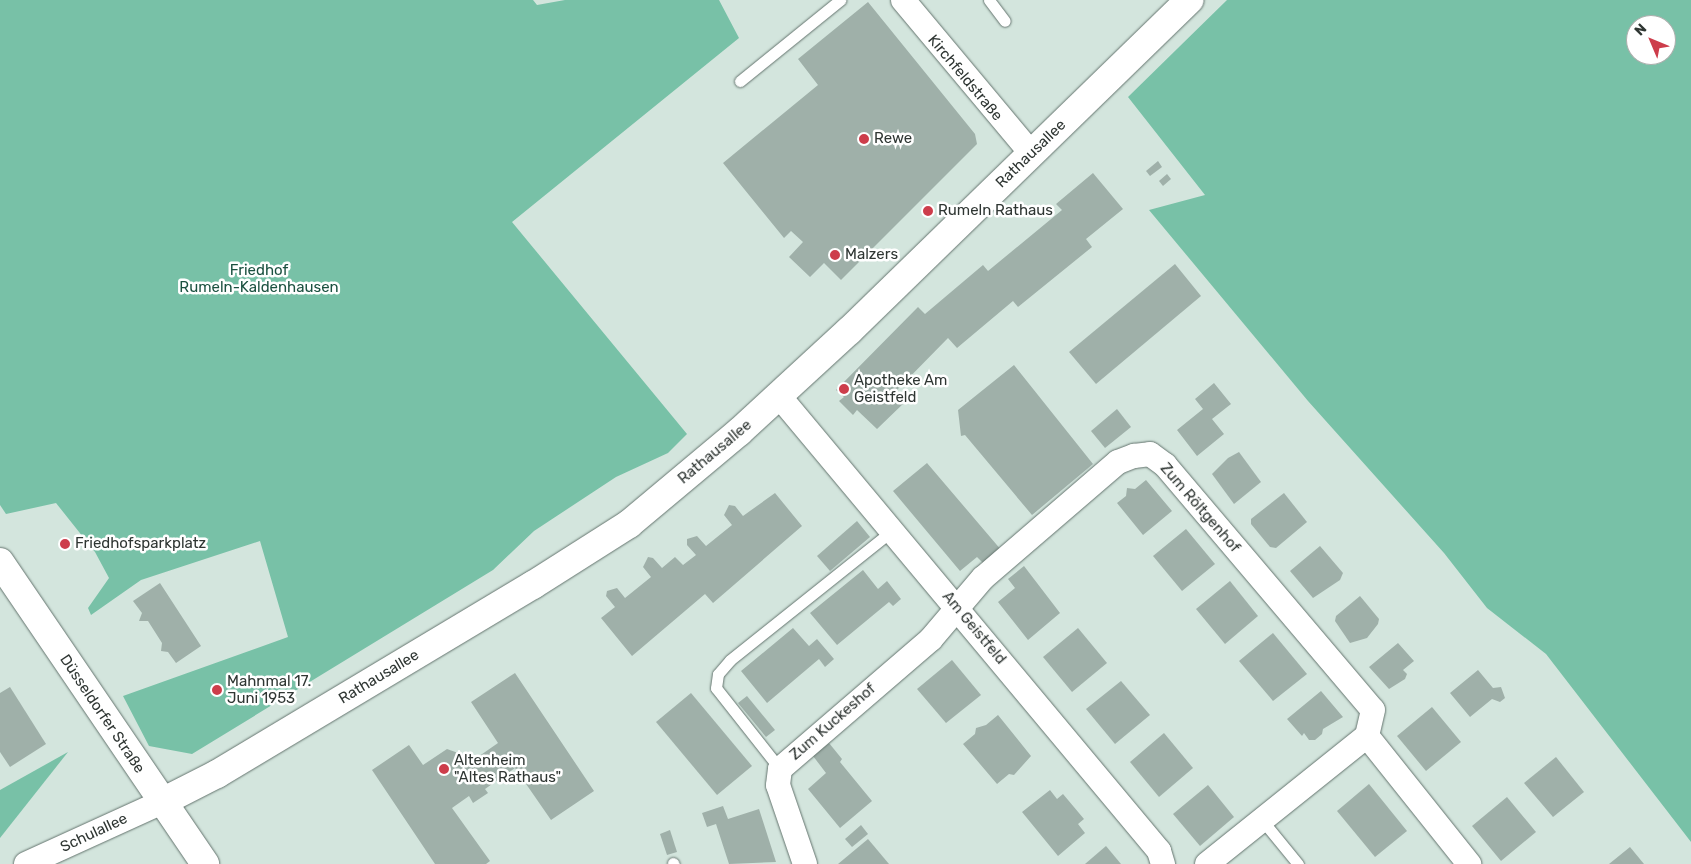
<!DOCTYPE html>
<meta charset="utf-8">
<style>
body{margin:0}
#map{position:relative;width:1691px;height:864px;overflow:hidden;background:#d3e5dd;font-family:Rubik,sans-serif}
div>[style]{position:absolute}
.green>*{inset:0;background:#78c1a7}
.building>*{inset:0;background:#9fb0a9}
.roads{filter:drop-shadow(0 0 1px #64746e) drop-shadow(0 0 1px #64746e)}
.lane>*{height:11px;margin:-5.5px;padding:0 5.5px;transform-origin:5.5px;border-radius:5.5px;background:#fff}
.street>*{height:24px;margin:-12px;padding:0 12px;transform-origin:12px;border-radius:12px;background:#fff}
.secondary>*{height:28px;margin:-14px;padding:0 14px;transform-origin:14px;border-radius:14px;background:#fff}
.dots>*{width:14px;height:14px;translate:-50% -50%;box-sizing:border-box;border:2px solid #fff;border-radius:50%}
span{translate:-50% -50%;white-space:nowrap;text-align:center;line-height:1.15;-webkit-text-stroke:5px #fff;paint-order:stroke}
.street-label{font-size:15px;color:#2f3633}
.poi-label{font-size:15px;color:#2f3633}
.left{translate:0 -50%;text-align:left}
.park-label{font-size:15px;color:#1b5140}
.north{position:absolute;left:1626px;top:15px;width:50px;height:50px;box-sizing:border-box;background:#fff;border:1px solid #acafad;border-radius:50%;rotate:315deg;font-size:14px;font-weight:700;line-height:20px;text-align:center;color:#2f3633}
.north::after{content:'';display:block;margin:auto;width:18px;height:22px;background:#cd3d4b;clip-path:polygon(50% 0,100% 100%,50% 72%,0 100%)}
</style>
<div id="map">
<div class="green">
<div style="clip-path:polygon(0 0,533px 0,537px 5px,565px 0,719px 0,739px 38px,512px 222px,687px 434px,668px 453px,616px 477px,534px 531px,493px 570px,192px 754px,149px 746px,123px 696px,288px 637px,260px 541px,141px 580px,91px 615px,88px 608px,109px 578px,95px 552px,56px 503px,6px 514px,0 505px)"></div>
<div style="clip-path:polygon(evenodd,1227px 0,1691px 0,1691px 842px,1546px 654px,1487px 608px,1444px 553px,1308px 401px,1149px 210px,1205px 195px,1128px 97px,1227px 0,1636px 25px,1666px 25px,1666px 55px,1636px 55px,1636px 25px)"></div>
<div style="clip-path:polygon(68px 752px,0 838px,0 790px)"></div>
</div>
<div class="building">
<div style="clip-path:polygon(868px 2px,975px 134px,977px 144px,841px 280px,824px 263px,810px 277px,789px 257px,803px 242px,791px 231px,784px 238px,723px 163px,818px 85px,798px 59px)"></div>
<div style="clip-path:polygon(1158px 161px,1162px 167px,1150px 176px,1146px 171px)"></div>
<div style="clip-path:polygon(1093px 173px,1123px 209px,1086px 239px,1092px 247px,1018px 307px,1013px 301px,957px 348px,948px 338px,896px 391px,906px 401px,877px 429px,857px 410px,853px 415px,839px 401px,844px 397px,836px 390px,918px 307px,925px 314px,983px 265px,988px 271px,1062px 210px,1056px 204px)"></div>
<div style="clip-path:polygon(1167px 174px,1171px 179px,1163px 186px,1159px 181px)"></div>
<div style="clip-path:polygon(1175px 264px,1201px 296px,1096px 384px,1069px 352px)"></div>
<div style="clip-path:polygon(1014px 365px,1093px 464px,1032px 515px,965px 435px,961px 436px,958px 410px)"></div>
<div style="clip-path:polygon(1214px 383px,1231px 404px,1212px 419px,1224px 434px,1197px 456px,1177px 430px,1203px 409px,1195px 399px)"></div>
<div style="clip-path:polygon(1117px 409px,1131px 427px,1105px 448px,1091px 431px)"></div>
<div style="clip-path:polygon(1239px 452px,1261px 482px,1234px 504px,1212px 474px,1228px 458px)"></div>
<div style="clip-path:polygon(927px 463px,1002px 551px,985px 565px,977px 557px,960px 571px,893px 491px)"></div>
<div style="clip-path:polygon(1146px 480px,1172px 511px,1143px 535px,1117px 503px,1126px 496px,1127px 488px,1135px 489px)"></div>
<div style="clip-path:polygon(775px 493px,802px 526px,713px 603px,705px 594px,632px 656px,601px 618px,615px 607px,606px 596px,607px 591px,617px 588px,625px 598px,651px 577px,643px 567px,648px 557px,653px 558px,662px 568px,675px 557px,683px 565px,696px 555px,687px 545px,687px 539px,697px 536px,706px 546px,732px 525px,724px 515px,729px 505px,735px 506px,743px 516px)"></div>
<div style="clip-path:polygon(1284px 493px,1307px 522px,1276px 548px,1270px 547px,1251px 524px,1251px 519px)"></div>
<div style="clip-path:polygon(857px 521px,870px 537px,830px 571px,817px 556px)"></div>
<div style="clip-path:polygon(1186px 529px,1215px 564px,1182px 591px,1153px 556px)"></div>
<div style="clip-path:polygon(1320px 546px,1343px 573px,1340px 580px,1313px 598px,1290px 571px)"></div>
<div style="clip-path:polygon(1024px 566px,1060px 613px,1028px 640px,998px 602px,1015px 588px,1008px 579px)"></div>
<div style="clip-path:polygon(863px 570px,878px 589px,887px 581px,901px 599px,893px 606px,889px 602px,837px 645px,810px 613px)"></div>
<div style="clip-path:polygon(1230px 581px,1258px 616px,1225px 644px,1196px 609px)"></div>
<div style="clip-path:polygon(160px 583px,201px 646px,176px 663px,168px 652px,161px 651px,162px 643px,148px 621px,139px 621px,142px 613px,133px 601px)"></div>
<div style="clip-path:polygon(1360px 596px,1379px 619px,1378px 624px,1367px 638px,1350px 643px,1335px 621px,1336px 616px)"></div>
<div style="clip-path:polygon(793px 628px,809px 646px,817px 639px,834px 659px,825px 667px,819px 659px,767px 703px,741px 671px)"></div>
<div style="clip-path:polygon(1078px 628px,1107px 663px,1072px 692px,1043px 657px)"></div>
<div style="clip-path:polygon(1273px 633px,1307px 674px,1273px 701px,1239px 661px)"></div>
<div style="clip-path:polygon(1398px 643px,1414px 661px,1403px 670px,1407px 674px,1405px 679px,1389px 689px,1369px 667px)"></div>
<div style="clip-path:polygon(952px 660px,981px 695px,946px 723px,917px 689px)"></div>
<div style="clip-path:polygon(1478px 670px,1493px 688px,1501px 687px,1505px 698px,1500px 702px,1492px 699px,1470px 717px,1450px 693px)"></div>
<div style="clip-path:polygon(515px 673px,594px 791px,551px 820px,515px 768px,485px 789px,488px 793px,473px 803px,469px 796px,452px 808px,490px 861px,486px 864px,435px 864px,372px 770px,409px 745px,423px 765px,447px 749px,475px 759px,498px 743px,471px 702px)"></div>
<div style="clip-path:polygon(1121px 681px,1150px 715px,1115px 744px,1086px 709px)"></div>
<div style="clip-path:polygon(10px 687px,46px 744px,10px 767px,0 752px,0 693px)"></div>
<div style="clip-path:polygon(1321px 691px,1343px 717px,1323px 729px,1322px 734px,1315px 740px,1309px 740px,1304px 733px,1302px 736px,1287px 719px)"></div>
<div style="clip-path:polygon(691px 693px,752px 766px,717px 795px,656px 722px)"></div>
<div style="clip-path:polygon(747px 696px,775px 730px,766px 737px,738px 703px)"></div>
<div style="clip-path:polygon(1432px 707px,1461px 742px,1426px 771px,1397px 736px)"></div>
<div style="clip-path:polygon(998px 715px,1031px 756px,1014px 775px,1009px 774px,997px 784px,963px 744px,975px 734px,976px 728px,986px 725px)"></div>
<div style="clip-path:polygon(1164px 733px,1193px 768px,1159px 797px,1130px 762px)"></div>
<div style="clip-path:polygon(829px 743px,842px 759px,840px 762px,872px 801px,840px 828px,808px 789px,826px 773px,813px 756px)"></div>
<div style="clip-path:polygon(1556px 757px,1584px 792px,1553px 817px,1524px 783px)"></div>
<div style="clip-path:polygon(1369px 784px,1407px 831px,1375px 857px,1337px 811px)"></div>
<div style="clip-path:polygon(1208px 785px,1234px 817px,1200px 846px,1173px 814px)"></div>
<div style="clip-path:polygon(1050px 790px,1057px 799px,1063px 794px,1084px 819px,1078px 824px,1085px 833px,1058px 856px,1022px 812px)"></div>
<div style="clip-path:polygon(1507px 797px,1536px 832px,1501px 861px,1472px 826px)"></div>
<div style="clip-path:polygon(723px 806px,728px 819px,759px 809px,776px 862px,729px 864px,716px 824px,707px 827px,702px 813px)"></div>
<div style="clip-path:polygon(861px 825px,868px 834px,852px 847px,845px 839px)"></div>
<div style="clip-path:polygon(670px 830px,677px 852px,667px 855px,660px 834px)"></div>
<div style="clip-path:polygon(868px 839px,889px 864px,838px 864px)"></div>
<div style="clip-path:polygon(1106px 846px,1121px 864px,1085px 864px)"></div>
<div style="clip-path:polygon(1630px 847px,1644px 864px,1609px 864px)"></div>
</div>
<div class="roads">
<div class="lane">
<div style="left:989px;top:0;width:26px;rotate:53deg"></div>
<div style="left:740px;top:81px;width:129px;rotate:-39deg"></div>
<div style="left:780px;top:769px;width:103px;rotate:-128.3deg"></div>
<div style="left:716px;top:688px;width:14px;rotate:-82deg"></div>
<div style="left:718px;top:674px;width:18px;rotate:-49deg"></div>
<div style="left:730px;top:660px;width:208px;rotate:-38.6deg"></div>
<div style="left:1262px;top:820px;width:57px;rotate:50.7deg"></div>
<div style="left:673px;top:863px;width:1px;rotate:45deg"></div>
</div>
<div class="street">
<div style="left:903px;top:0;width:199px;rotate:50.1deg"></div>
<div style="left:779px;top:396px;width:593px;rotate:50.13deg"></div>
<div style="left:1159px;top:851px;width:14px;rotate:73deg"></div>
<div style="left:26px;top:864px;width:149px;rotate:-24.5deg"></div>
<div style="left:805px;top:864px;width:83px;rotate:-108.9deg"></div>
<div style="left:778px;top:785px;width:16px;rotate:-83deg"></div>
<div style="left:780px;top:769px;width:199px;rotate:-40.7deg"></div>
<div style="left:931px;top:639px;width:80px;rotate:-49.6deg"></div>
<div style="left:983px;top:578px;width:178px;rotate:-40.7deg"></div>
<div style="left:1118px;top:462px;width:17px;rotate:-21deg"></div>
<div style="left:1134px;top:456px;width:16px;rotate:-7deg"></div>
<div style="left:1150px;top:454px;width:19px;rotate:36deg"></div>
<div style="left:1165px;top:465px;width:321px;rotate:49.7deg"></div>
<div style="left:1373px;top:710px;width:27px;rotate:103deg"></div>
<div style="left:1367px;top:736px;width:164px;rotate:51.4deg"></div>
<div style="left:1207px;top:864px;width:205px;rotate:-38.7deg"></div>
</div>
<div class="secondary">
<div style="left:0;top:562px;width:365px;rotate:55.8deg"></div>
<div style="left:162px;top:802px;width:62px;rotate:-27deg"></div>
<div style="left:217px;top:774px;width:368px;rotate:-30.9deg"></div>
<div style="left:533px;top:585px;width:114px;rotate:-32.4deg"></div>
<div style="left:629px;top:524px;width:143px;rotate:-39.9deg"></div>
<div style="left:739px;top:432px;width:149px;rotate:-42.6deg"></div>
<div style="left:849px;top:331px;width:475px;rotate:-44.2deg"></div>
</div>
</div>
<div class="dots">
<div style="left:864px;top:139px;background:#cd3d4b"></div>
<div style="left:928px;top:211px;background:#cd3d4b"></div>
<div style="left:835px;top:255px;background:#cd3d4b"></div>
<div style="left:844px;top:389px;background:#cd3d4b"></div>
<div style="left:65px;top:544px;background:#cd3d4b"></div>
<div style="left:217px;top:690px;background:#cd3d4b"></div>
<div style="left:444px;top:769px;background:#cd3d4b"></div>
</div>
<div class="street-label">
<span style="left:965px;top:78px;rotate:50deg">Kirchfeldstraße</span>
<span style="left:1031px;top:154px;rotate:-44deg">Rathausallee</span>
<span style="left:715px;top:452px;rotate:-40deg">Rathausallee</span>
<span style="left:1200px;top:508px;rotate:49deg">Zum Röltgenhof</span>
<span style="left:974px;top:628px;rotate:50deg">Am Geistfeld</span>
<span style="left:379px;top:677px;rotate:-31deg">Rathausallee</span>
<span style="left:102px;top:714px;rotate:56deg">Düsseldorfer Straße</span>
<span style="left:833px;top:722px;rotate:-41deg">Zum Kuckeshof</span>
<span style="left:94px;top:833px;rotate:-25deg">Schulallee</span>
</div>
<div class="poi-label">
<span class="left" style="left:874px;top:139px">Rewe</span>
<span class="left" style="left:938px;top:211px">Rumeln Rathaus</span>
<span class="left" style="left:845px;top:255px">Malzers</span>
<span class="left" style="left:854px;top:389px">Apotheke Am<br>Geistfeld</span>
<span class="left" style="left:75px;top:544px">Friedhofsparkplatz</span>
<span class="left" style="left:227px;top:690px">Mahnmal 17.<br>Juni 1953</span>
<span class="left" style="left:454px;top:769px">Altenheim<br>"Altes Rathaus"</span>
</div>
<div class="park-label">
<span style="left:259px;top:279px">Friedhof<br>Rumeln-Kaldenhausen</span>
</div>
<div class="north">N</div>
</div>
